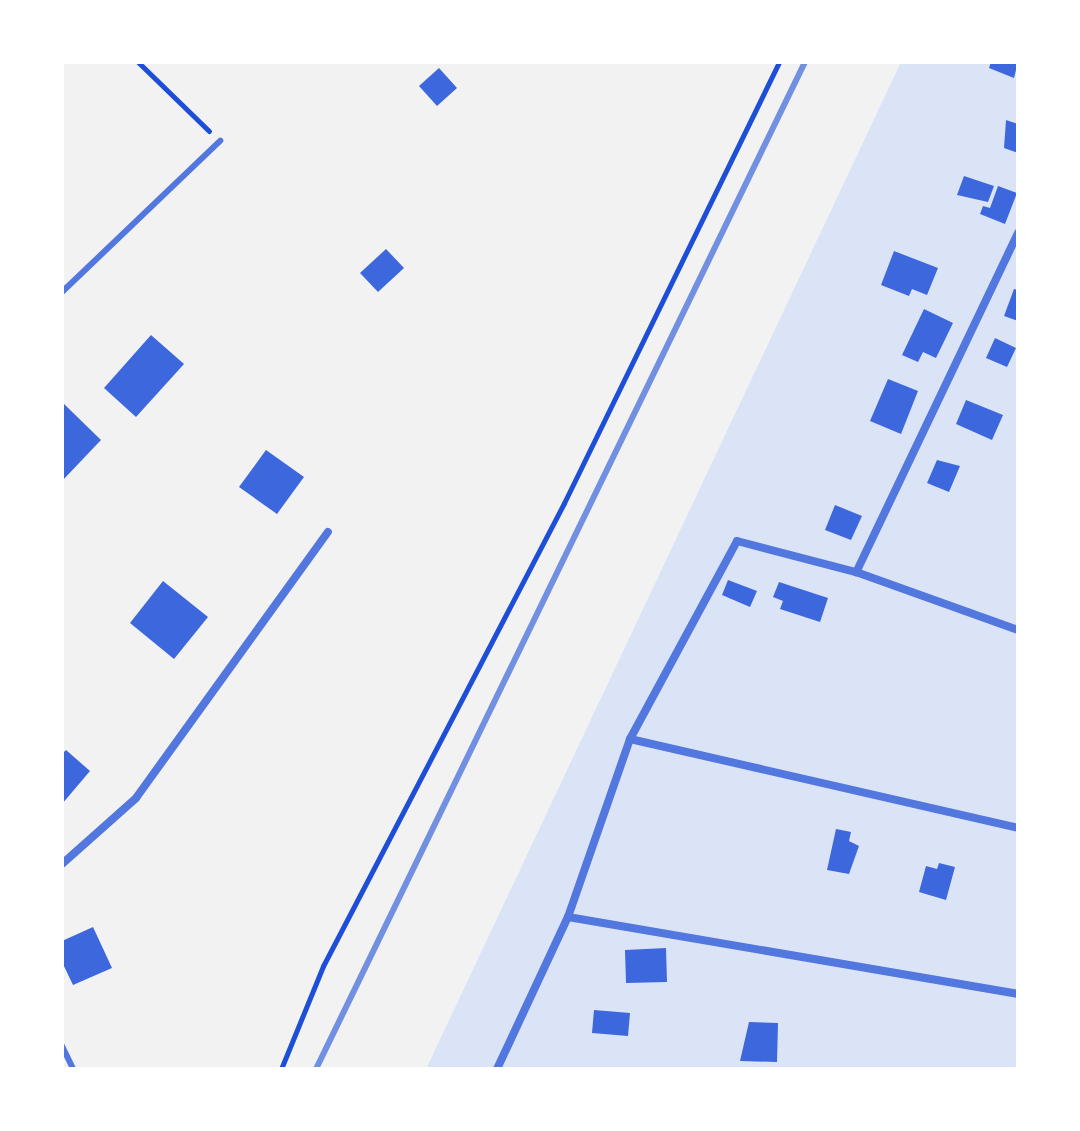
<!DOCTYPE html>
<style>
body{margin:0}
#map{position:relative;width:1080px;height:1131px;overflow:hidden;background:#f2f2f2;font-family:"PT Sans Narrow",sans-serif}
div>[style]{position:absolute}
.green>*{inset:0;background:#dbe4f7}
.building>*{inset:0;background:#3d67dc}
.path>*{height:5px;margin:-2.5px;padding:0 2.5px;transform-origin:2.5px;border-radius:2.5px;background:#1d4ed8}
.service>*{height:6px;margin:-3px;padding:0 3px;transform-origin:3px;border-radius:3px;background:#5277de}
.minor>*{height:8px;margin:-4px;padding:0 4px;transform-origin:4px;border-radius:4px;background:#5277de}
.rail>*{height:6px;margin:-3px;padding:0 3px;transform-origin:3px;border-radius:3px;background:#7290e2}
span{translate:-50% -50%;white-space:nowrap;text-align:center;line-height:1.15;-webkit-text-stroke:6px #fff;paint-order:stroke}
.frame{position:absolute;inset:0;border:64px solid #fff;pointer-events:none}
</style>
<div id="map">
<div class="green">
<div style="clip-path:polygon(901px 62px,1018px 62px,1018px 1069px,426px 1069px)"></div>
</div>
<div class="building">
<div style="clip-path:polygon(991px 62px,1018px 62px,1014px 78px,989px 68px)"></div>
<div style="clip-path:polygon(439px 68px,457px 88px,437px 106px,419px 86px)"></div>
<div style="clip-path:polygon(1006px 120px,1018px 124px,1018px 153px,1004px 148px)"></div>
<div style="clip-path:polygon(964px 176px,994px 186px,988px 202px,957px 195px)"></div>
<div style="clip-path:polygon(998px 186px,1017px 193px,1005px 224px,980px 214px,983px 206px,990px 208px)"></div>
<div style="clip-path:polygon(386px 249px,404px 268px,378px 292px,360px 273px)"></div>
<div style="clip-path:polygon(894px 251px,938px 268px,927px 295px,912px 289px,909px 296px,881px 285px)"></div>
<div style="clip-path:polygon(1014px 289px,1018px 290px,1018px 321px,1004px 316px)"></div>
<div style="clip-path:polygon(924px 309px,953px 323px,936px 358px,923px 352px,918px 362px,902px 355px)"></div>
<div style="clip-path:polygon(151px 335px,184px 364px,136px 417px,104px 388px)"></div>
<div style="clip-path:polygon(995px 338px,1016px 348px,1007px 367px,986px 358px)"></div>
<div style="clip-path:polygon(888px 379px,918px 391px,901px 434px,870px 421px)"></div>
<div style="clip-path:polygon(966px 400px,1003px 415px,992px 440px,956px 424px)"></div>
<div style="clip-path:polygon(62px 402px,101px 440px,62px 481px)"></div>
<div style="clip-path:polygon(266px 450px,304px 477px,277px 514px,239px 487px)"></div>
<div style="clip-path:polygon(937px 460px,960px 466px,949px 492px,927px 483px)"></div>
<div style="clip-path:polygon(835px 505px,862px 516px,851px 540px,825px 530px)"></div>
<div style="clip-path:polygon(728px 580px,757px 591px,750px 607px,722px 595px)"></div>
<div style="clip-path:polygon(163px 581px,208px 617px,174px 659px,130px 623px)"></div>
<div style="clip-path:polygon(779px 582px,828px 598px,820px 622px,780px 609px,783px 601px,773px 597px)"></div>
<div style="clip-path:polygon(66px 750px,90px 771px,62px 804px,62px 754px)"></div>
<div style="clip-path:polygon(836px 829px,851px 832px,849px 841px,859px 846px,849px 874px,827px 870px)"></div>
<div style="clip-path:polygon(939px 863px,955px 867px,946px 900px,919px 892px,926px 866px,937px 869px)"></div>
<div style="clip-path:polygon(93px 927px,112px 968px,73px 985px,62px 962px,62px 941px)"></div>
<div style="clip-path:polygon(666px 948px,667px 982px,626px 983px,625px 950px)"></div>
<div style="clip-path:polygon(594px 1010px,630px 1013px,628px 1036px,592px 1033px)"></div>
<div style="clip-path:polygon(749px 1022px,778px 1023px,777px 1062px,740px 1061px)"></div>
</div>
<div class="path">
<div style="left:138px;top:62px;width:99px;rotate:44.2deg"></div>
<div style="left:281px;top:1069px;width:111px;rotate:-67.8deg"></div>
<div style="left:323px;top:966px;width:522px;rotate:-62.5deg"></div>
<div style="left:564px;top:503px;width:491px;rotate:-64deg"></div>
</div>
<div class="service">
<div style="left:62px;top:292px;width:219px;rotate:-43.7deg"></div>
<div style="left:62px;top:1046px;width:25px;rotate:64deg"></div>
</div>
<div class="minor">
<div style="left:1018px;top:233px;width:376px;rotate:115.5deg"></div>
<div style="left:856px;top:572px;width:172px;rotate:19.7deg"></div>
<div style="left:630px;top:739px;width:398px;rotate:12.9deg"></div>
<div style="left:62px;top:864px;width:99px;rotate:-41.7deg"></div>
<div style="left:136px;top:798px;width:328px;rotate:-54.2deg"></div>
<div style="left:568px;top:917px;width:457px;rotate:9.7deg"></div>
<div style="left:497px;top:1069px;width:168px;rotate:-65deg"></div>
<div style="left:568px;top:917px;width:188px;rotate:-70.8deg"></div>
<div style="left:630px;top:739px;width:225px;rotate:-61.6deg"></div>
<div style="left:737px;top:541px;width:123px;rotate:14.6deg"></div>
</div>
<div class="rail">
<div style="left:316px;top:1069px;width:1119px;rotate:-64.1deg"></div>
</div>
<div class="frame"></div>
</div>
